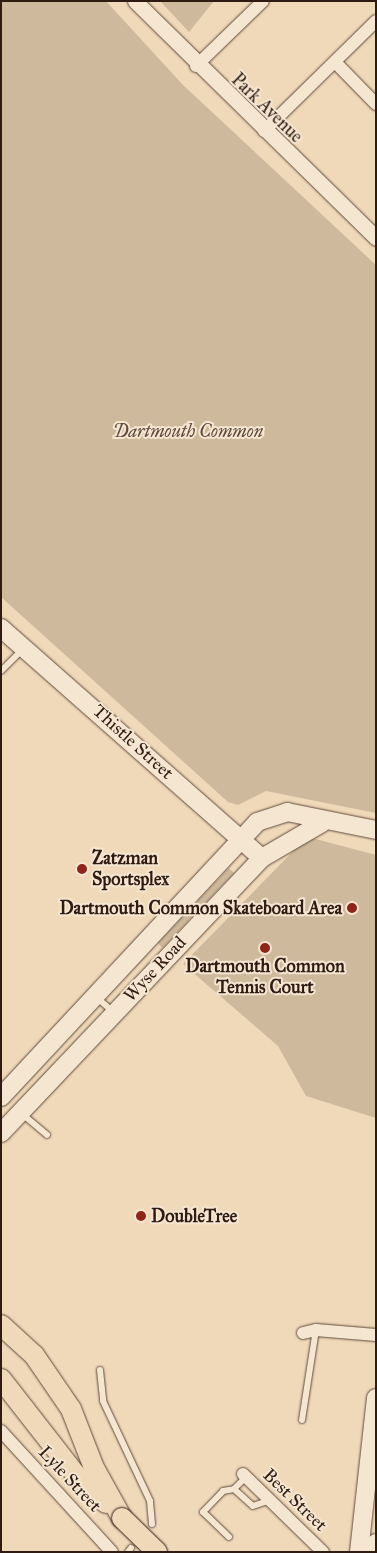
<!DOCTYPE html>
<style>
body{margin:0}
#map{position:relative;width:377px;height:1553px;overflow:hidden;background:#f0d9b9;font-family:"IM FELL Great Primer",serif}
div>[style]{position:absolute}
.green>*{inset:0;background:#cfb99d}
.roads{filter:drop-shadow(0 0 1px #604a3c) drop-shadow(0 0 1px #604a3c)}
.service>*{height:6px;margin:-3px;padding:0 3px;transform-origin:3px;border-radius:3px;background:#f5e6d2}
.minor>*{height:12px;margin:-6px;padding:0 6px;transform-origin:6px;border-radius:6px;background:#f5e6d2}
.tertiary>*{height:15px;margin:-7.5px;padding:0 7.5px;transform-origin:7.5px;border-radius:7.5px;background:#f5e6d2}
.secondary>*{height:18px;margin:-9px;padding:0 9px;transform-origin:9px;border-radius:9px;background:#f5e6d2}
.primary>*{height:20px;margin:-10px;padding:0 10px;transform-origin:10px;border-radius:10px;background:#f0d9b9}
.bridges{filter:drop-shadow(0 0 1px #301b12) drop-shadow(0 0 1px #301b12)}
.primary-bridge>*{height:20px;margin:-10px;padding:0 10px;transform-origin:10px;border-radius:10px;background:#f0d9b9}
.dots>*{width:14px;height:14px;translate:-50% -50%;box-sizing:border-box;border:2px solid #f5e6d2;border-radius:50%}
span{translate:-50% -50%;white-space:nowrap;text-align:center;line-height:1.15;-webkit-text-stroke:4px #f5e6d2;paint-order:stroke}
.street-label{font-size:18px;color:#301b12}
.park-label{font-size:18px;color:#604a3c;font-style:italic}
.poi-label{font-size:18px;color:#301b12;font-weight:700}
.left{translate:0 -50%;text-align:left}
.right{translate:-100% -50%;text-align:right}
.frame{position:absolute;inset:0;border:2px solid #301b12;pointer-events:none}
</style>
<div id="map">
<div class="green">
<div style="clip-path:polygon(1px 1px,106px 1px,183px 85px,376px 265px,376px 813px,266px 791px,238px 805px,228px 802px,1px 597px)"></div>
<div style="clip-path:polygon(160px 1px,214px 1px,189px 32px)"></div>
<div style="clip-path:polygon(312px 838px,376px 855px,376px 1118px,306px 1096px,278px 1046px,183px 964px,302px 842px)"></div>
<div style="clip-path:polygon(229px 868px,234px 873px,162px 948px,158px 943px)"></div>
</div>
<div class="roads">
<div class="service">
<div style="left:1px;top:671px;width:33px;rotate:-45deg"></div>
<div style="left:96px;top:997px;width:23px;rotate:41deg"></div>
<div style="left:21px;top:1113px;width:34px;rotate:40deg"></div>
<div style="left:100px;top:1370px;width:31px;rotate:84deg"></div>
<div style="left:103px;top:1401px;width:110px;rotate:64.8deg"></div>
<div style="left:150px;top:1501px;width:23px;rotate:85deg"></div>
<div style="left:302px;top:1420px;width:91px;rotate:-81.2deg"></div>
<div style="left:234px;top:1489px;width:17px;rotate:-45deg"></div>
<div style="left:229px;top:1537px;width:36px;rotate:-136deg"></div>
<div style="left:203px;top:1512px;width:29px;rotate:-46deg"></div>
<div style="left:223px;top:1491px;width:11px;rotate:-10deg"></div>
<div style="left:234px;top:1489px;width:25px;rotate:42deg"></div>
<div style="left:253px;top:1506px;width:18px;rotate:-19deg"></div>
<div style="left:128px;top:1552px;width:5px;rotate:-53deg"></div>
</div>
<div class="minor">
<div style="left:335px;top:62px;width:59px;rotate:45.7deg"></div>
<div style="left:196px;top:66px;width:93px;rotate:-44.1deg"></div>
<div style="left:264px;top:131px;width:157px;rotate:-44.5deg"></div>
<div style="left:303px;top:1333px;width:13px;rotate:-13deg"></div>
<div style="left:316px;top:1330px;width:60px;rotate:4.8deg"></div>
<div style="left:1px;top:1431px;width:164px;rotate:47.5deg"></div>
<div style="left:243px;top:1474px;width:112px;rotate:44.3deg"></div>
</div>
<div class="tertiary">
<div style="left:135px;top:1px;width:338px;rotate:44.5deg"></div>
</div>
<div class="secondary">
<div style="left:1px;top:628px;width:348px;rotate:41.4deg"></div>
<div style="left:1px;top:1097px;width:376px;rotate:-47deg"></div>
<div style="left:257px;top:822px;width:32px;rotate:-18deg"></div>
<div style="left:287px;top:812px;width:91px;rotate:11.4deg"></div>
<div style="left:1px;top:1133px;width:379px;rotate:-46.5deg"></div>
<div style="left:262px;top:858px;width:69px;rotate:-30.3deg"></div>
<div style="left:359px;top:1552px;width:155px;rotate:-83.7deg"></div>
<div style="left:375px;top:1552px;width:9px;rotate:-84deg"></div>
</div>
<div class="primary">
<div style="left:1px;top:1325px;width:45px;rotate:42.3deg"></div>
<div style="left:34px;top:1355px;width:65px;rotate:55.6deg"></div>
<div style="left:71px;top:1409px;width:63px;rotate:68.7deg"></div>
<div style="left:94px;top:1468px;width:57px;rotate:60.8deg"></div>
<div style="left:1px;top:1379px;width:122px;rotate:52deg"></div>
<div style="left:76px;top:1475px;width:41px;rotate:43deg"></div>
</div>
</div>
<div class="bridges">
<div class="primary-bridge">
<div style="left:122px;top:1518px;width:49px;rotate:44.2deg"></div>
</div>
</div>
<div class="dots">
<div style="left:82px;top:869px;background:#8f2418"></div>
<div style="left:352px;top:908px;background:#8f2418"></div>
<div style="left:265px;top:948px;background:#8f2418"></div>
<div style="left:141px;top:1216px;background:#8f2418"></div>
</div>
<div class="street-label">
<span style="left:267px;top:108px;rotate:44deg">Park Avenue</span>
<span style="left:133px;top:742px;rotate:42deg">Thistle Street</span>
<span style="left:155px;top:969px;rotate:-47deg">Wyse Road</span>
<span style="left:70px;top:1479px;rotate:47deg">Lyle Street</span>
<span style="left:295px;top:1500px;rotate:44deg">Best Street</span>
</div>
<div class="park-label">
<span style="left:188px;top:431px">Dartmouth Common</span>
</div>
<div class="poi-label">
<span class="left" style="left:92px;top:869px">Zatzman<br>Sportsplex</span>
<span class="right" style="left:342px;top:908px">Dartmouth Common Skateboard Area</span>
<span style="left:265px;top:977px">Dartmouth Common<br>Tennis Court</span>
<span class="left" style="left:151px;top:1216px">DoubleTree</span>
</div>
<div class="frame"></div>
</div>
